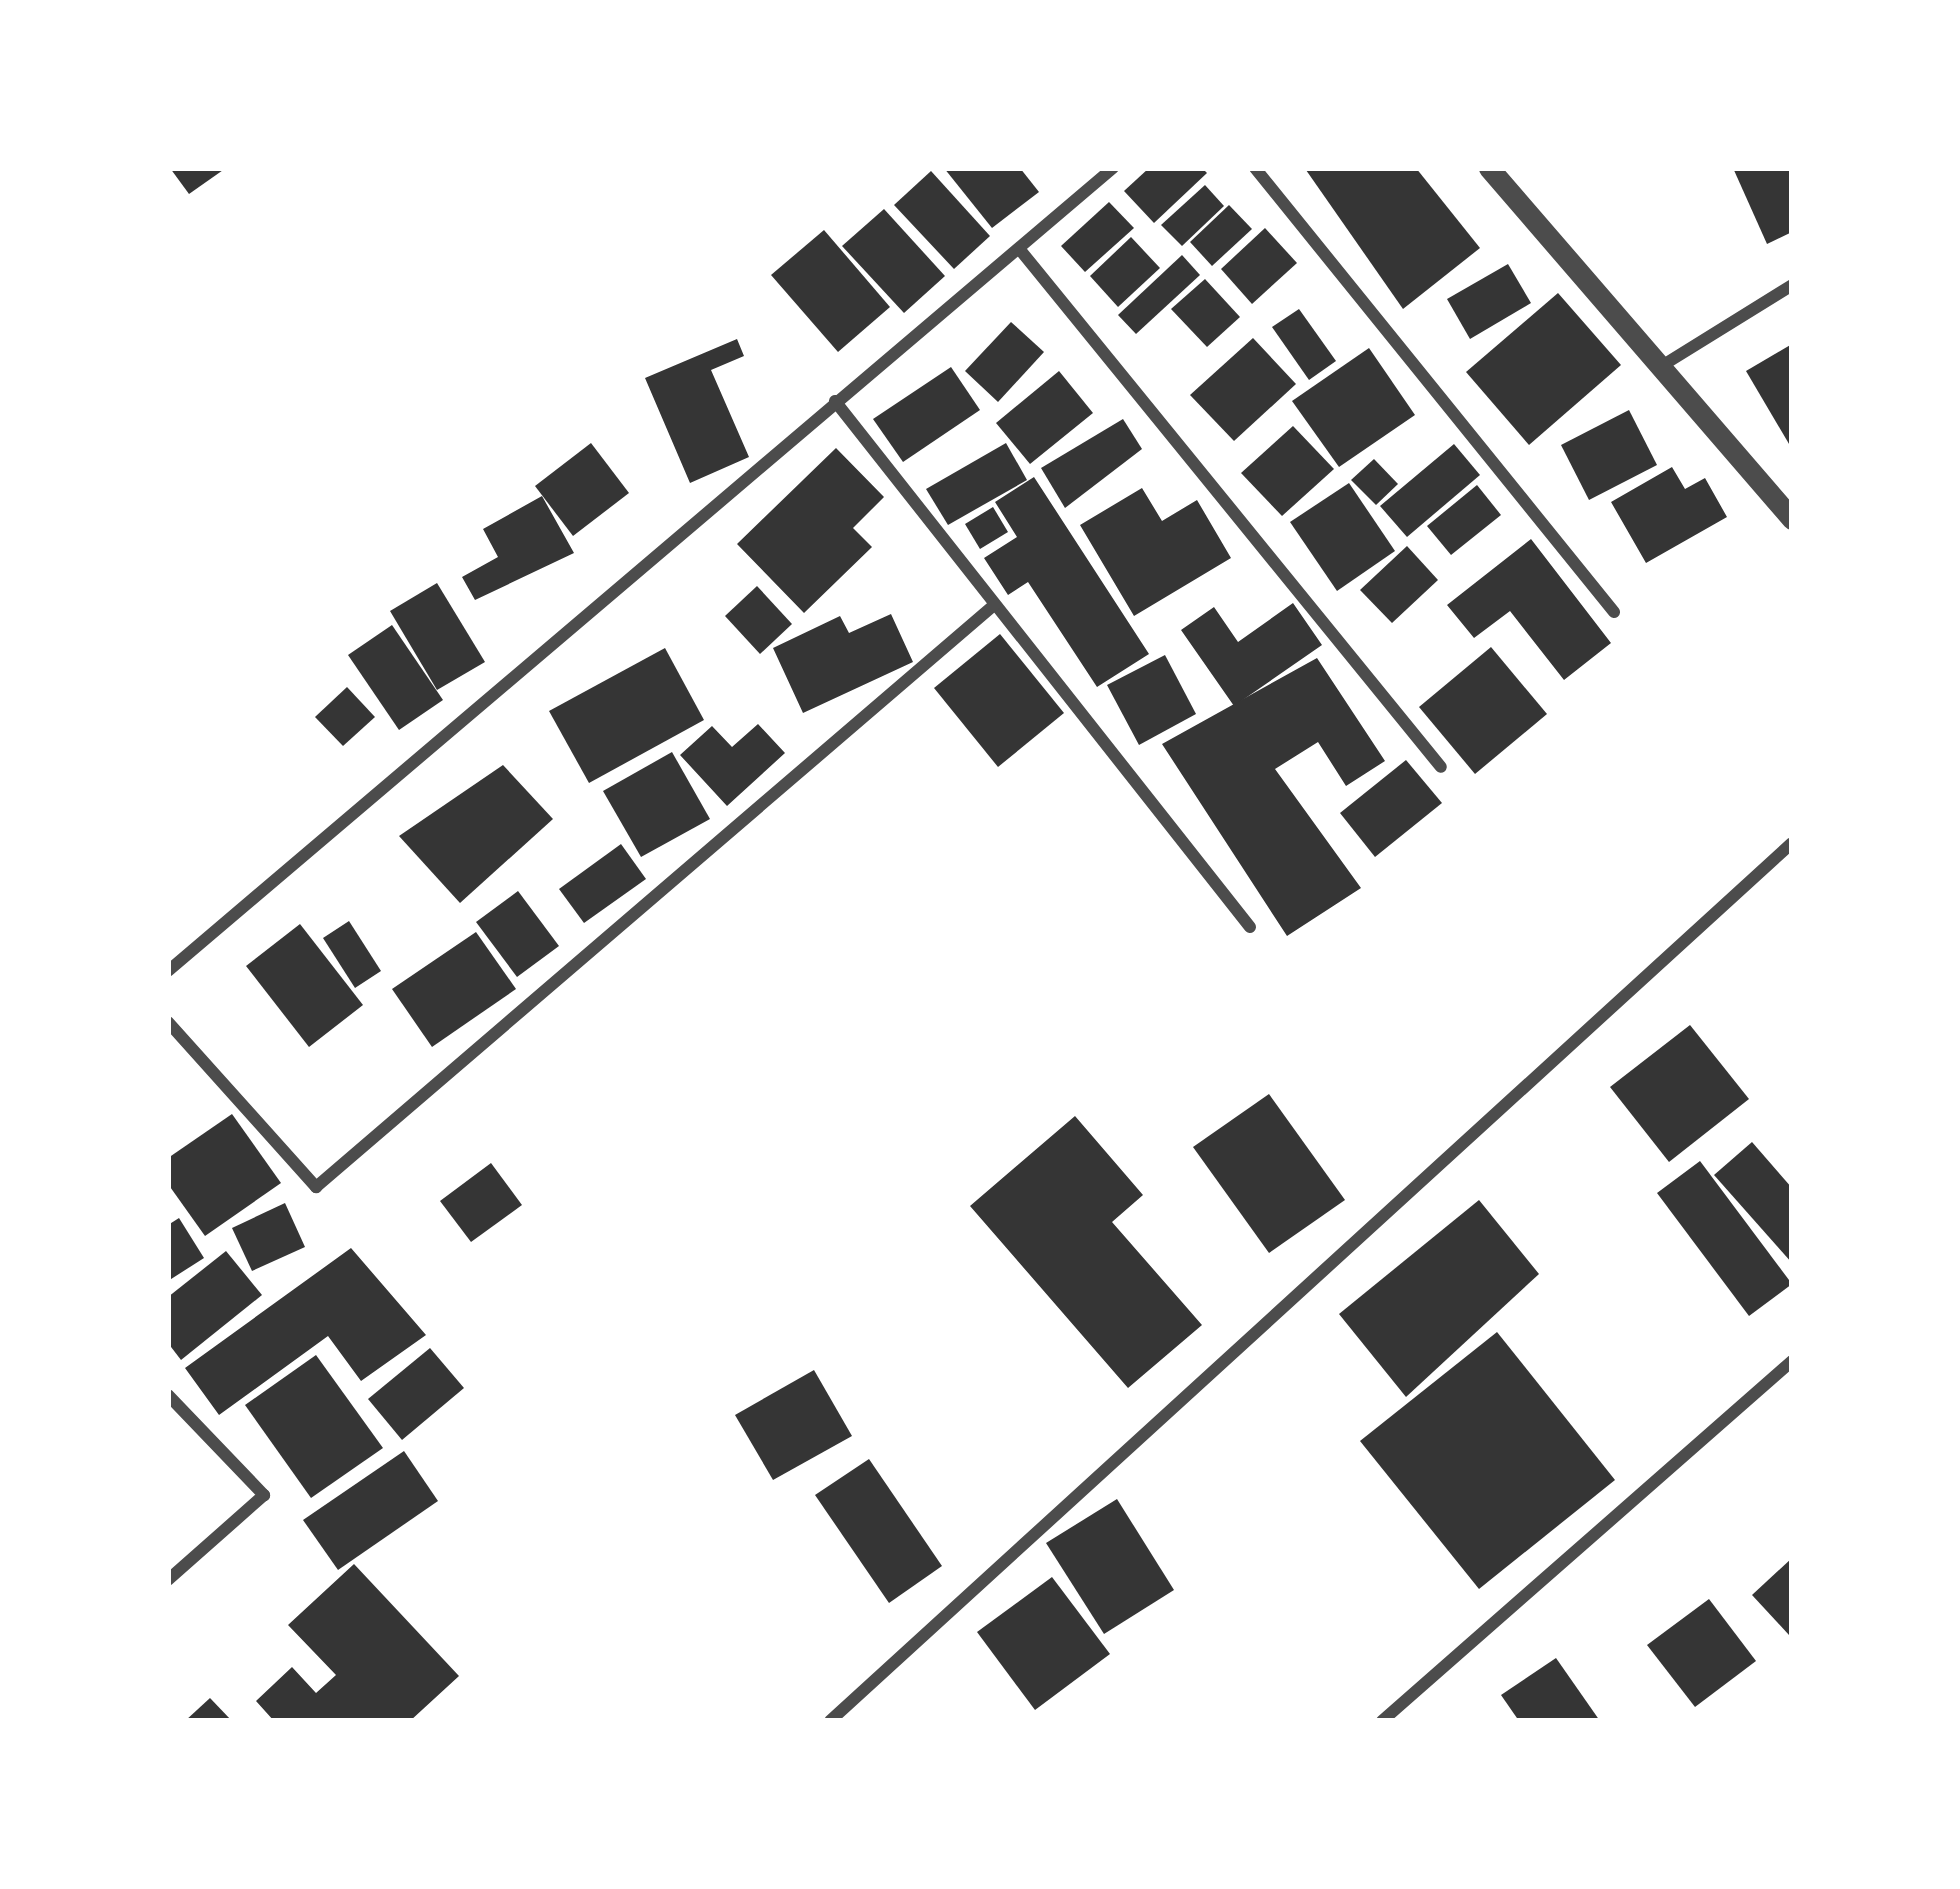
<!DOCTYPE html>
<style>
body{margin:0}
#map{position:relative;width:1960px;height:1889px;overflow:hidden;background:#fff;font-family:Jost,sans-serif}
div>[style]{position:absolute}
.building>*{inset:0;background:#353535}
.minor>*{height:12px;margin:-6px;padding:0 6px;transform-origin:6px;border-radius:6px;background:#4c4c4c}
.tertiary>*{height:21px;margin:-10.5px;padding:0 10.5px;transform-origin:10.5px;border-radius:10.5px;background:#4c4c4c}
span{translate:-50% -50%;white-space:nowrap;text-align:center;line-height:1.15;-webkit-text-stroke:12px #fff;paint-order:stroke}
.frame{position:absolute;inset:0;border:171px solid #fff;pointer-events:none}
</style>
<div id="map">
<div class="building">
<div style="clip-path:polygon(170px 168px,226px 168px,189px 194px)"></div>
<div style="clip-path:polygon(944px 168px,1020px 168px,1039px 192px,992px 228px)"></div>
<div style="clip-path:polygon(1149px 168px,1202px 168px,1207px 173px,1154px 223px,1124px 191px)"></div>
<div style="clip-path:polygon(1416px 168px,1480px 248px,1403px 309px,1306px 170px)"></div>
<div style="clip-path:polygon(1733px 168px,1792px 168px,1792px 232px,1767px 244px)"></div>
<div style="clip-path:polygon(931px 171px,990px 236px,954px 269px,894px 205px)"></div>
<div style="clip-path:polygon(1205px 185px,1224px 206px,1182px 246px,1161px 225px)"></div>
<div style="clip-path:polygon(1109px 202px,1134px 228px,1085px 272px,1061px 246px)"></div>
<div style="clip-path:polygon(1229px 205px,1252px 229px,1212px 266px,1190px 242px)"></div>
<div style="clip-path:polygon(884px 209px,945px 276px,904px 313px,842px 246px)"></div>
<div style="clip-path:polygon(1265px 228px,1297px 263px,1252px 304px,1221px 269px)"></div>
<div style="clip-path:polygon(824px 230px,890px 307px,838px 352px,771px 275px)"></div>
<div style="clip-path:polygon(1131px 237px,1160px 268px,1118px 307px,1090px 276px)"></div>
<div style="clip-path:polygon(1182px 255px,1200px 275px,1136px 334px,1118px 315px)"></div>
<div style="clip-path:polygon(1508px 264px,1531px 303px,1470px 339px,1447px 299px)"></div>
<div style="clip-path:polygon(1205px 279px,1240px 317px,1207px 347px,1171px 309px)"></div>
<div style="clip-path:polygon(1558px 293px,1621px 365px,1529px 445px,1466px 372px)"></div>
<div style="clip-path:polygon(1299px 309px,1336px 361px,1309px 380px,1272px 327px)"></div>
<div style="clip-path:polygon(1011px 322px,1044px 352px,998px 402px,965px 371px)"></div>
<div style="clip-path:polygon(1253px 338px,1296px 384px,1234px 441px,1190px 395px)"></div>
<div style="clip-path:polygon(737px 339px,744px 356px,711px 370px,749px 457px,690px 483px,645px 378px)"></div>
<div style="clip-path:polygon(1792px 344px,1792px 449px,1746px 371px)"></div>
<div style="clip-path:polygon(1369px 348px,1415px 415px,1339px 467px,1292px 401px)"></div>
<div style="clip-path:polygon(951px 367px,980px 410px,903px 462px,873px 419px)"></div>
<div style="clip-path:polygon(1059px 371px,1093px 413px,1030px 464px,996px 423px)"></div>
<div style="clip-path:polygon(1629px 410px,1657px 465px,1589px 500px,1561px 445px)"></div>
<div style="clip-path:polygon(1123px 419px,1142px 449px,1065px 508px,1041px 468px)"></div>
<div style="clip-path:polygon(1293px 426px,1334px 469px,1282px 516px,1241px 473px)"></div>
<div style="clip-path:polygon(591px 443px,629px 493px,573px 536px,535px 486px)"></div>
<div style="clip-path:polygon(1006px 443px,1027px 480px,948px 525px,926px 489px)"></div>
<div style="clip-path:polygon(1454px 444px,1480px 475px,1407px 537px,1380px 506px)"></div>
<div style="clip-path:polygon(836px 448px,884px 497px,853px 528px,872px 547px,804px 613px,737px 544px)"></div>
<div style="clip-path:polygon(1374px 459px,1398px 484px,1376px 505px,1351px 480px)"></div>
<div style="clip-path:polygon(1672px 467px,1685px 489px,1705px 478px,1727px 517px,1646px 563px,1611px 502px)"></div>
<div style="clip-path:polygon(1034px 477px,1149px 654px,1097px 687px,1028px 582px,1008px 595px,984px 558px,1017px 537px,995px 502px)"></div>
<div style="clip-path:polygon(1349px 483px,1395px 551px,1337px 591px,1290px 522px)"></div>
<div style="clip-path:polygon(1477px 485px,1501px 515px,1451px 555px,1427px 526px)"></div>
<div style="clip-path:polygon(1142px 488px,1162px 521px,1197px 500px,1231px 558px,1134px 616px,1080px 525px)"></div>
<div style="clip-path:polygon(542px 496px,574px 553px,475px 600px,462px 577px,498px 557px,483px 529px)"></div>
<div style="clip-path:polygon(993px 507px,1008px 532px,980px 549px,965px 524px)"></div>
<div style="clip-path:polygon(1531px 539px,1611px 643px,1564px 680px,1510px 611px,1474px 638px,1447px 605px)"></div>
<div style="clip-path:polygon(1407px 546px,1438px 580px,1392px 623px,1360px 590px)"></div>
<div style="clip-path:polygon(437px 583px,485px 662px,437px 690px,390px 611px)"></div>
<div style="clip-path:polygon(757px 586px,792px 624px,760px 654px,725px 616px)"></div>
<div style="clip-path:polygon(1293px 603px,1322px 645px,1234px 706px,1181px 630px,1214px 607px,1238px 642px)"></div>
<div style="clip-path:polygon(891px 614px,913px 662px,803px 713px,773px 648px,840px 616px,849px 633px)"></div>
<div style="clip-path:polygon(392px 625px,443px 700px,399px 730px,348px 655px)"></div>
<div style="clip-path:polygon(1000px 634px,1064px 713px,998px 767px,934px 688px)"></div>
<div style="clip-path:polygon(1491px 647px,1547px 714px,1475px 774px,1419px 707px)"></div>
<div style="clip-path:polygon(665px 648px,704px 720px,589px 783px,549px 711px)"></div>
<div style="clip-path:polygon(1165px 655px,1196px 714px,1139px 745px,1107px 685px)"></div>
<div style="clip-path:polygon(1317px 658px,1385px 761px,1346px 786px,1318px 742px,1275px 769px,1361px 888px,1287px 936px,1162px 744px)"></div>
<div style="clip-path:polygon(347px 687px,375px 717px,343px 746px,315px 717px)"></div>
<div style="clip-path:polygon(758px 724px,785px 753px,727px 806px,680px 755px,712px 726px,732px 747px)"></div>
<div style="clip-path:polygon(672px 752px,710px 819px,641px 857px,603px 791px)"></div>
<div style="clip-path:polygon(1406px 760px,1442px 803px,1375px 857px,1340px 813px)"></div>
<div style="clip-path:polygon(503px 765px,553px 819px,460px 903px,399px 836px)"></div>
<div style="clip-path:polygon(621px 844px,646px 879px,584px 923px,559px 889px)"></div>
<div style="clip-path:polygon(518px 891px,559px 946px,517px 977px,476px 922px)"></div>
<div style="clip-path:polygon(349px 921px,381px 971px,355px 988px,323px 938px)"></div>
<div style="clip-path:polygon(300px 924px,363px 1005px,309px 1047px,246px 966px)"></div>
<div style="clip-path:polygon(476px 932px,516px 989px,432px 1047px,392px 989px)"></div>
<div style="clip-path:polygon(1690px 1025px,1749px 1099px,1669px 1162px,1610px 1087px)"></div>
<div style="clip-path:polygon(1269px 1094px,1345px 1200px,1269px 1253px,1193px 1147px)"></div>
<div style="clip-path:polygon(232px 1114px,281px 1183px,205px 1236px,168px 1184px,168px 1158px)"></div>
<div style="clip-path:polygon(1075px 1116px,1143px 1195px,1112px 1222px,1202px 1325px,1128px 1388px,970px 1206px)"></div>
<div style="clip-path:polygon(1752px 1142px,1792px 1188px,1792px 1263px,1714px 1175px)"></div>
<div style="clip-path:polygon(1700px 1161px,1792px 1284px,1749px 1316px,1657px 1193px)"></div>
<div style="clip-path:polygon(491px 1163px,522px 1205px,471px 1242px,440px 1201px)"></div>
<div style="clip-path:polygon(1479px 1200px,1539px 1274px,1406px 1397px,1339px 1314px)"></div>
<div style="clip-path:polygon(285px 1203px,305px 1247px,252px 1271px,232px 1228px)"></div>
<div style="clip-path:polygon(179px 1218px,204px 1258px,168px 1281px,168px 1225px)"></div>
<div style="clip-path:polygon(351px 1248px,426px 1335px,361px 1381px,328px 1336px,219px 1415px,185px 1368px)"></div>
<div style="clip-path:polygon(226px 1251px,262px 1295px,181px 1360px,168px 1343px,168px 1297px)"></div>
<div style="clip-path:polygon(1497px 1332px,1615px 1480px,1479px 1589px,1360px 1441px)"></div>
<div style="clip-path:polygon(430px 1348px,464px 1388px,402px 1440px,368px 1399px)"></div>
<div style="clip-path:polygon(316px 1355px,383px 1448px,311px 1498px,245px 1405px)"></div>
<div style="clip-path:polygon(814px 1370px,852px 1436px,773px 1480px,735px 1415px)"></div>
<div style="clip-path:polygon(404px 1451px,438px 1501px,338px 1570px,303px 1520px)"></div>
<div style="clip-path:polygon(869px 1459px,942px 1566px,889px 1603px,815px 1495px)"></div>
<div style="clip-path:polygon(1117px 1499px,1174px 1590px,1104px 1634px,1046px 1543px)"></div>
<div style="clip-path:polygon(1792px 1558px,1792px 1632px,1789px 1635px,1752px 1595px)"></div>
<div style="clip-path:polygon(354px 1564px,459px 1676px,410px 1721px,274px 1721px,256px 1701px,292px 1667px,316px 1693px,336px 1675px,288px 1625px)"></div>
<div style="clip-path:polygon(1052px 1577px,1110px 1654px,1035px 1710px,977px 1632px)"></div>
<div style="clip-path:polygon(1709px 1599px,1756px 1661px,1695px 1707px,1647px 1645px)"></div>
<div style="clip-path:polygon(1556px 1658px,1600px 1721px,1519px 1721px,1501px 1695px)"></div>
<div style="clip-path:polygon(210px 1698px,232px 1721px,185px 1721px)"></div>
</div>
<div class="minor">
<div style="left:1255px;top:168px;width:571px;rotate:51.04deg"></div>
<div style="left:1021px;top:251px;width:665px;rotate:50.86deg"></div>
<div style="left:1660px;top:367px;width:155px;rotate:-31.8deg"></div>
<div style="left:835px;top:401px;width:670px;rotate:51.73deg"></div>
<div style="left:168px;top:971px;width:1240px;rotate:-40.36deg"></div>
<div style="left:168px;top:1022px;width:222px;rotate:48.1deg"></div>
<div style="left:316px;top:1187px;width:894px;rotate:-40.64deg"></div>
<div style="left:168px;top:1395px;width:139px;rotate:46.2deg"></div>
<div style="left:264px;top:1495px;width:128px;rotate:138.5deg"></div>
<div style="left:830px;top:1721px;width:1302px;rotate:-42.39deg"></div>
<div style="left:1382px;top:1721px;width:546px;rotate:-41.28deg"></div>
</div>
<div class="tertiary">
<div style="left:1489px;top:168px;width:464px;rotate:49.2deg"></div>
</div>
<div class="frame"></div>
</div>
